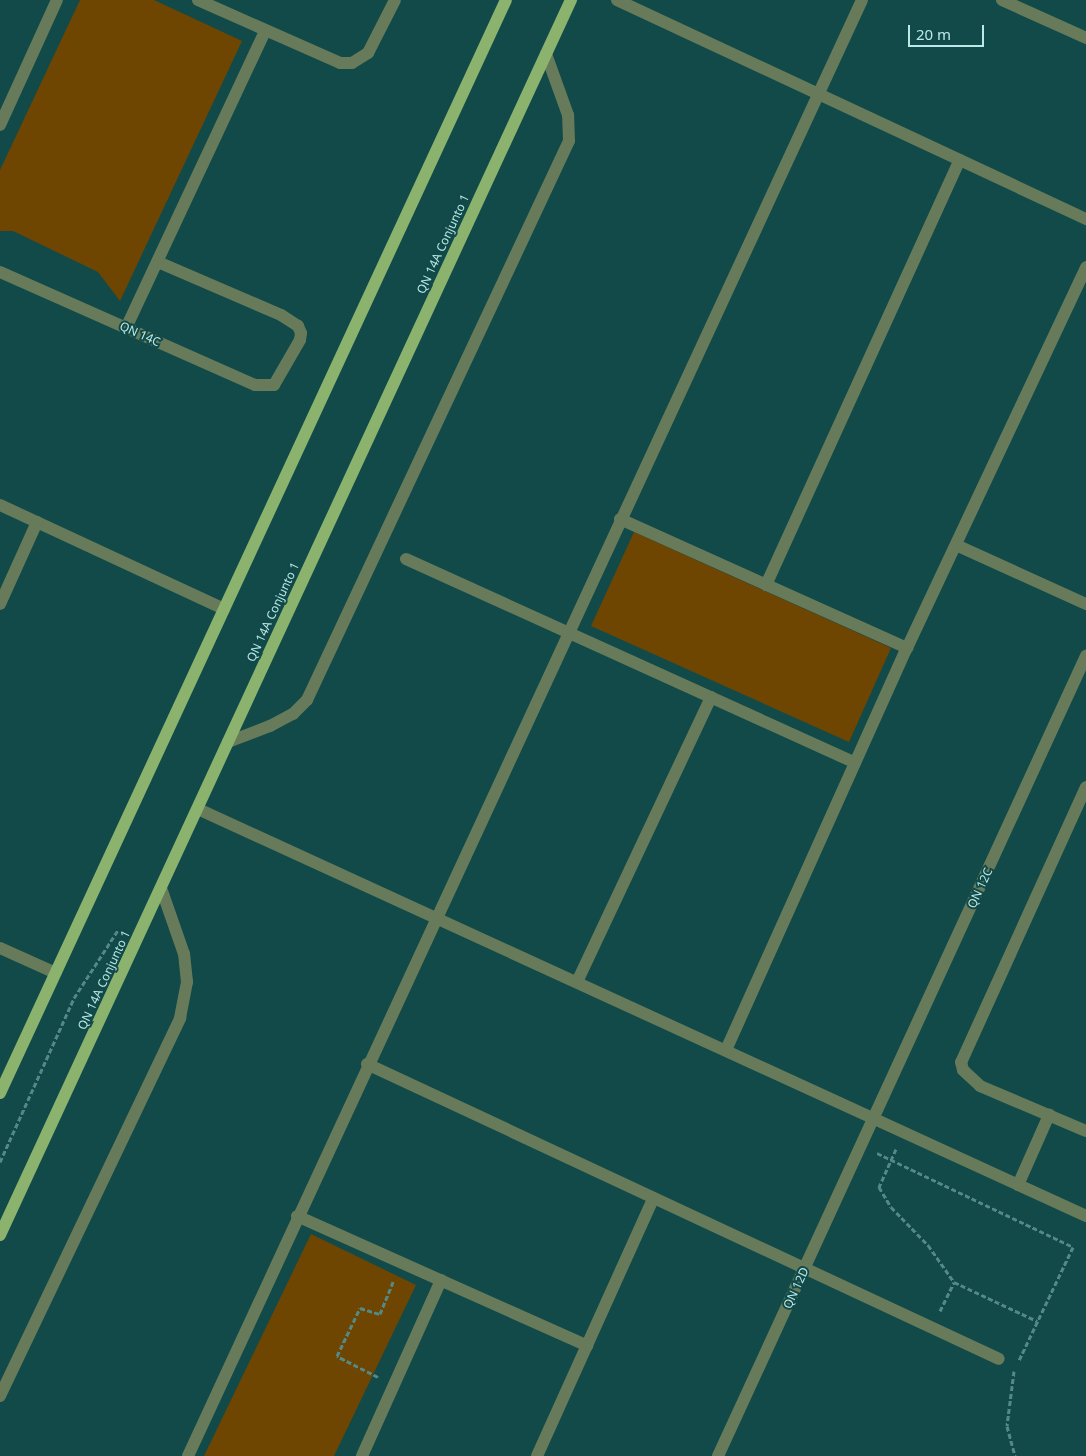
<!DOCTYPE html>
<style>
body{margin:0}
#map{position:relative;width:1086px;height:1456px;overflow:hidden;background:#114a49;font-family:"Noto Sans",sans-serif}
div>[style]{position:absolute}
.green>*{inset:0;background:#6e4601}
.path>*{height:3px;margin-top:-1.5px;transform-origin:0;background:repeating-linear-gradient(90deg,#548988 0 5px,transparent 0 7.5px)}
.minor>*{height:12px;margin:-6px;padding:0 6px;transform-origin:6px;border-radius:6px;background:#677b5a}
.major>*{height:12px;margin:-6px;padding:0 6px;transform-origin:6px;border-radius:6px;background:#8bb36e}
span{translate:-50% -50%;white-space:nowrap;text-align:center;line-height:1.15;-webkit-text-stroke:4px #114a49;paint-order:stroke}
.street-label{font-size:12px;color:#bbe9e7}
.scale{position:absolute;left:908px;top:25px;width:76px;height:22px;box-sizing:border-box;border:2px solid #bbe9e7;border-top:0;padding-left:6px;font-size:15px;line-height:18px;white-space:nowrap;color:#bbe9e7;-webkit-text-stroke:4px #114a49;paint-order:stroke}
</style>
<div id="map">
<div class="green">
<div style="clip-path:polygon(80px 0,154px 0,242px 41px,120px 301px,98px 272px,13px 231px,0 231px,0 170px)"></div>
<div style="clip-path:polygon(634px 532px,891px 648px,849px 742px,591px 626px)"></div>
<div style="clip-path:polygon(311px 1234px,416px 1285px,334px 1456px,204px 1456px)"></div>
</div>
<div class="path">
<div style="left:896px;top:1149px;width:42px;rotate:114.1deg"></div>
<div style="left:879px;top:1187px;width:23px;rotate:59deg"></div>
<div style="left:891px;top:1207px;width:53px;rotate:45.8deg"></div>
<div style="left:928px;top:1245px;width:45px;rotate:54.9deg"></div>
<div style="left:954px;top:1282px;width:92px;rotate:25.2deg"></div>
<div style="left:877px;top:1153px;width:217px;rotate:25.6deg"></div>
<div style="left:1073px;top:1247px;width:125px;rotate:115.5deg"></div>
<div style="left:0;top:1162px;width:180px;rotate:-65.7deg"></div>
<div style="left:74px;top:998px;width:81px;rotate:-57.1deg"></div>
<div style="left:940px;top:1311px;width:32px;rotate:-64deg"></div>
<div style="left:1014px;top:1371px;width:55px;rotate:97.3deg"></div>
<div style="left:1007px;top:1426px;width:31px;rotate:75deg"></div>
<div style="left:378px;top:1377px;width:46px;rotate:-152.9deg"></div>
<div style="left:337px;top:1356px;width:53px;rotate:-64.4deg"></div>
<div style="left:360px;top:1308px;width:21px;rotate:17deg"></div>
<div style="left:380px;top:1314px;width:37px;rotate:-68deg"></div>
</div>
<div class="minor">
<div style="left:198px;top:0;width:155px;rotate:23.9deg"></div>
<div style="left:340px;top:63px;width:12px"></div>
<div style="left:352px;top:63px;width:19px;rotate:-32deg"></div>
<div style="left:368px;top:53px;width:59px;rotate:-63deg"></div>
<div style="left:617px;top:0;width:518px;rotate:25.03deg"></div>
<div style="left:1002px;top:0;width:92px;rotate:24.3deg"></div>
<div style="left:0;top:125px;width:137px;rotate:-65.5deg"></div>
<div style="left:0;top:272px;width:279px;rotate:23.9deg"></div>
<div style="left:255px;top:385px;width:19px"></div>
<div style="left:274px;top:385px;width:52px;rotate:-60deg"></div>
<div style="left:300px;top:340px;width:7px;rotate:-82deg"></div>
<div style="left:301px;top:333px;width:8px;rotate:-113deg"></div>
<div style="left:298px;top:326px;width:20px;rotate:-147deg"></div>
<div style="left:281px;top:315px;width:134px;rotate:-156.7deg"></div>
<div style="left:126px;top:328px;width:328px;rotate:-64.9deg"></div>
<div style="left:0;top:505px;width:247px;rotate:24.9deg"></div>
<div style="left:620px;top:519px;width:315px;rotate:24.2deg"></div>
<div style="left:956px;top:545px;width:143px;rotate:24.4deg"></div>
<div style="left:406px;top:559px;width:493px;rotate:24.4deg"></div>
<div style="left:766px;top:585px;width:467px;rotate:-65.5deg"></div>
<div style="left:0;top:604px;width:90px;rotate:-65.7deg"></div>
<div style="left:228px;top:742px;width:45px;rotate:-20.9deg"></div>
<div style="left:270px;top:726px;width:26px;rotate:-28deg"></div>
<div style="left:293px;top:714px;width:20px;rotate:-45deg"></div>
<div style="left:307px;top:700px;width:617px;rotate:-64.89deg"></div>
<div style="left:569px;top:141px;width:26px;rotate:-92deg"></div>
<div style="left:568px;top:115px;width:65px;rotate:-109.8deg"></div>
<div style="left:1086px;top:787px;width:302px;rotate:114.4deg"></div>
<div style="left:961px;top:1062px;width:8px;rotate:76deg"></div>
<div style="left:963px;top:1070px;width:23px;rotate:43deg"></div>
<div style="left:980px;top:1086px;width:115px;rotate:23deg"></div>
<div style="left:198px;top:809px;width:977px;rotate:24.62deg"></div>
<div style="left:0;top:948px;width:61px;rotate:24.1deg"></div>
<div style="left:577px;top:982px;width:315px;rotate:-64.8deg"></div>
<div style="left:726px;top:1050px;width:441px;rotate:-65.8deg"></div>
<div style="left:907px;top:648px;width:421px;rotate:-64.8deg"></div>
<div style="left:367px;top:1064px;width:697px;rotate:25.02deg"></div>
<div style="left:1018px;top:1185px;width:77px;rotate:-66.1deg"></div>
<div style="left:297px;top:1216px;width:318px;rotate:24.1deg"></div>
<div style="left:0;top:1396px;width:419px;rotate:-64.5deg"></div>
<div style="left:180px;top:1018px;width:37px;rotate:-79deg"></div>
<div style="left:187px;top:982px;width:28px;rotate:-96deg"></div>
<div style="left:184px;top:954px;width:67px;rotate:-109.2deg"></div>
<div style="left:188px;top:1456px;width:1604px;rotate:-65.16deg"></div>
<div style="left:362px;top:1456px;width:193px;rotate:-65.8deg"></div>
<div style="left:537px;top:1456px;width:282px;rotate:-65.7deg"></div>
<div style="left:718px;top:1456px;width:881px;rotate:-65.3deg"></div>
</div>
<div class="major">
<div style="left:0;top:1093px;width:1204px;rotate:-65.16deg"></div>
<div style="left:0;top:1235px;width:1361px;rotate:-65.19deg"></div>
</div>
<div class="street-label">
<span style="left:443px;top:244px;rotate:-65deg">QN 14A Conjunto 1</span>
<span style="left:140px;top:334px;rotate:24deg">QN 14C</span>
<span style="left:273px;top:612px;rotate:-65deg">QN 14A Conjunto 1</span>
<span style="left:980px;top:888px;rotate:-65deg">QN 12C</span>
<span style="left:104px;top:980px;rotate:-65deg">QN 14A Conjunto 1</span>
<span style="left:796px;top:1288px;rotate:-65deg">QN 12D</span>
</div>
<div class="scale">20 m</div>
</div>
